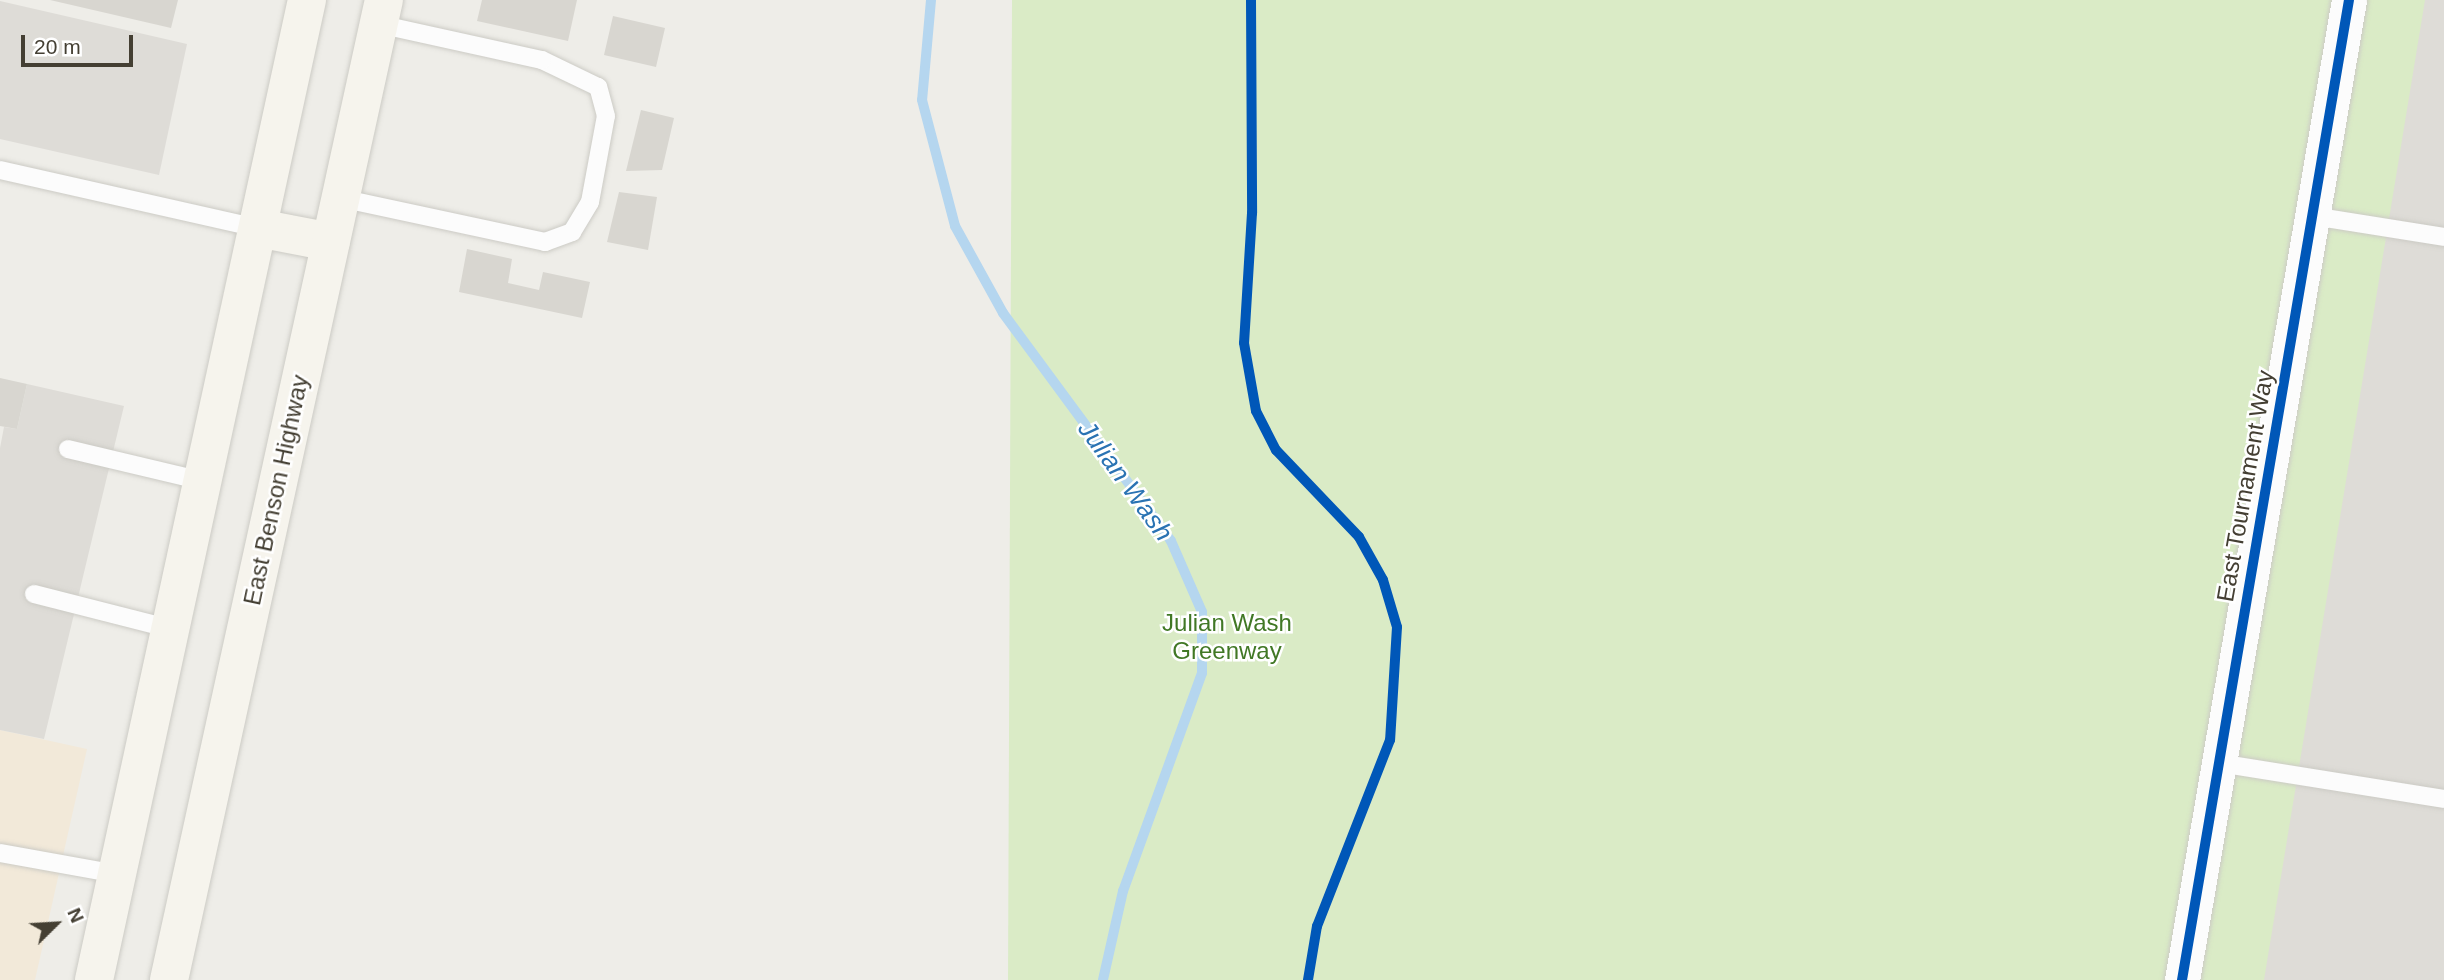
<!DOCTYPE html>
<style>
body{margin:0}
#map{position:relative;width:2444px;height:980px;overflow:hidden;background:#eeede8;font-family:Helvetica,sans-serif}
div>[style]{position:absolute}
.commercial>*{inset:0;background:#f2e9d9}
.green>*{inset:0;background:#daebc6}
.parking>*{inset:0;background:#dedcd7}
.stream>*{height:10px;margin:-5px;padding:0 5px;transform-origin:5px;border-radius:5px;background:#b5d6ef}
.building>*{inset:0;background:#d8d6d0}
.roads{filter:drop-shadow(0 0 2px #cccbc5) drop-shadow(0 0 2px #cccbc5)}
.lane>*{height:18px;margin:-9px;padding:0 9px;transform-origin:9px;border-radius:9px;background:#fcfcfc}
.street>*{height:35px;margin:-17.5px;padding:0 17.5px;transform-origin:17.5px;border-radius:17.5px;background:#fcfcfc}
.secondary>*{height:38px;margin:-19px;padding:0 19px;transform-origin:19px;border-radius:19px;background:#f6f4ed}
.cycleway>*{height:10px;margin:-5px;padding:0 5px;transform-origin:5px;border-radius:5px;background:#0057b8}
span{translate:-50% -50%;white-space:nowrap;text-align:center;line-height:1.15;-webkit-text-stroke:5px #fff;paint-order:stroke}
.street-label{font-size:24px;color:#443f33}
.park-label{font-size:24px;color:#417825}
.water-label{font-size:26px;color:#2a73b3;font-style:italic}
.north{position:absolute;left:21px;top:889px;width:70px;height:70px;-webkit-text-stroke:5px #fff;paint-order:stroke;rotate:66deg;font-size:19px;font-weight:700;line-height:28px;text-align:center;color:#443f33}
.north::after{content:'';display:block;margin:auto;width:24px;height:32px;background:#443f33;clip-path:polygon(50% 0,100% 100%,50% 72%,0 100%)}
.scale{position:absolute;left:21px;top:35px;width:112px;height:32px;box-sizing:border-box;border:4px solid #443f33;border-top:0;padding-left:9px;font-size:21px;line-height:24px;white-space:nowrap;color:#443f33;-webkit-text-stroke:5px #fff;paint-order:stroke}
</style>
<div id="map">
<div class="commercial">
<div style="clip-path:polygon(0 730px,87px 749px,35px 980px,0 980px)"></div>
</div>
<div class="green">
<div style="clip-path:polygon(1012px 0,2444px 0,2444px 980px,1008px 980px)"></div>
</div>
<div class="parking">
<div style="clip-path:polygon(2425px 0,2444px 0,2444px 980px,2264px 980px)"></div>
<div style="clip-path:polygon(0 1px,187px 44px,159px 175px,0 139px)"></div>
<div style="clip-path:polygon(27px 384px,124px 406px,44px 739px,0 730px,0 448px,4px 427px,17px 429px)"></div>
</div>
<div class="stream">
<div style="left:931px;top:0;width:100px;rotate:95.1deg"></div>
<div style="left:922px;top:100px;width:130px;rotate:75.3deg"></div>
<div style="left:955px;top:226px;width:99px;rotate:61.1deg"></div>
<div style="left:1003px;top:313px;width:283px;rotate:53.6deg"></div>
<div style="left:1171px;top:541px;width:77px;rotate:66.4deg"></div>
<div style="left:1202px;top:612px;width:61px;rotate:90deg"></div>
<div style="left:1202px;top:673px;width:232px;rotate:109.9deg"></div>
<div style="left:1123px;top:891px;width:91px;rotate:102.7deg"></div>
</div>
<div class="building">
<div style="clip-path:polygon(50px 0,178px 0,171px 28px)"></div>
<div style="clip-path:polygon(482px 0,577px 0,568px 41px,477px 21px)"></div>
<div style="clip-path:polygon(613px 16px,665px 28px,656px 67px,604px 55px)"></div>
<div style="clip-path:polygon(641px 110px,674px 118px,662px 170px,626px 171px)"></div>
<div style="clip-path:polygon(619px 192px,657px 197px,648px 250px,607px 242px)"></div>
<div style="clip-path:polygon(467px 249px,512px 259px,508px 283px,539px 290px,543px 272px,590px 282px,582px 318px,459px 292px)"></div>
<div style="clip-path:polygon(0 378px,27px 384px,17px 429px,0 426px)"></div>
</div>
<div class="roads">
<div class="lane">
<div style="left:0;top:170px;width:264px;rotate:12.7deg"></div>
<div style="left:340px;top:198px;width:210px;rotate:12.1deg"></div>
<div style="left:545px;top:242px;width:29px;rotate:-20deg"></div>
<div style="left:572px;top:232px;width:35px;rotate:-59deg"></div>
<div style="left:590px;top:202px;width:87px;rotate:-79.5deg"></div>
<div style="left:606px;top:116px;width:30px;rotate:-105deg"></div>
<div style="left:598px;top:87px;width:62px;rotate:-154.3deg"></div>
<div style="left:542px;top:60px;width:168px;rotate:-167.6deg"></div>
<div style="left:2313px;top:216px;width:133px;rotate:9.1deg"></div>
<div style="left:68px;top:449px;width:138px;rotate:13.4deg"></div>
<div style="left:34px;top:594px;width:141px;rotate:14.3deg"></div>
<div style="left:2219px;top:763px;width:228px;rotate:9.1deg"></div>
<div style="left:0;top:853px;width:119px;rotate:10.2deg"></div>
</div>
<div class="street">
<div style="left:2182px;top:980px;width:994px;rotate:-80.33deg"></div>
</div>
<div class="secondary">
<div style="left:258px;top:228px;width:74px;rotate:10.9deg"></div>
<div style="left:94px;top:980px;width:1003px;rotate:-77.74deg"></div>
<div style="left:169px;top:980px;width:1003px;rotate:-77.63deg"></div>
</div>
</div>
<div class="cycleway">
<div style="left:1251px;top:0;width:213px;rotate:89.7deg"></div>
<div style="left:1252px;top:213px;width:130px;rotate:93.5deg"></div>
<div style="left:1244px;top:343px;width:69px;rotate:80deg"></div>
<div style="left:1256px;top:411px;width:44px;rotate:62.9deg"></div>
<div style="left:1276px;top:450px;width:120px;rotate:46.3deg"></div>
<div style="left:1359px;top:537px;width:49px;rotate:60.8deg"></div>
<div style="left:1383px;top:580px;width:49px;rotate:73.4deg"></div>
<div style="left:1397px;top:627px;width:113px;rotate:93.5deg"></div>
<div style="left:1390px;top:740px;width:200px;rotate:111.4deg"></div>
<div style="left:1317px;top:926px;width:55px;rotate:99.5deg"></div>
<div style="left:2182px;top:980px;width:994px;rotate:-80.33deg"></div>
</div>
<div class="street-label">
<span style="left:2245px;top:486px;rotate:-80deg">East Tournament Way</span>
<span style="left:276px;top:490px;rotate:-78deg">East Benson Highway</span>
</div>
<div class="park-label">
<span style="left:1227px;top:637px">Julian Wash<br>Greenway</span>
</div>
<div class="water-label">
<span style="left:1125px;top:481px;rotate:54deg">Julian Wash</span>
</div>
<div class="north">N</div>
<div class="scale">20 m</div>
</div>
